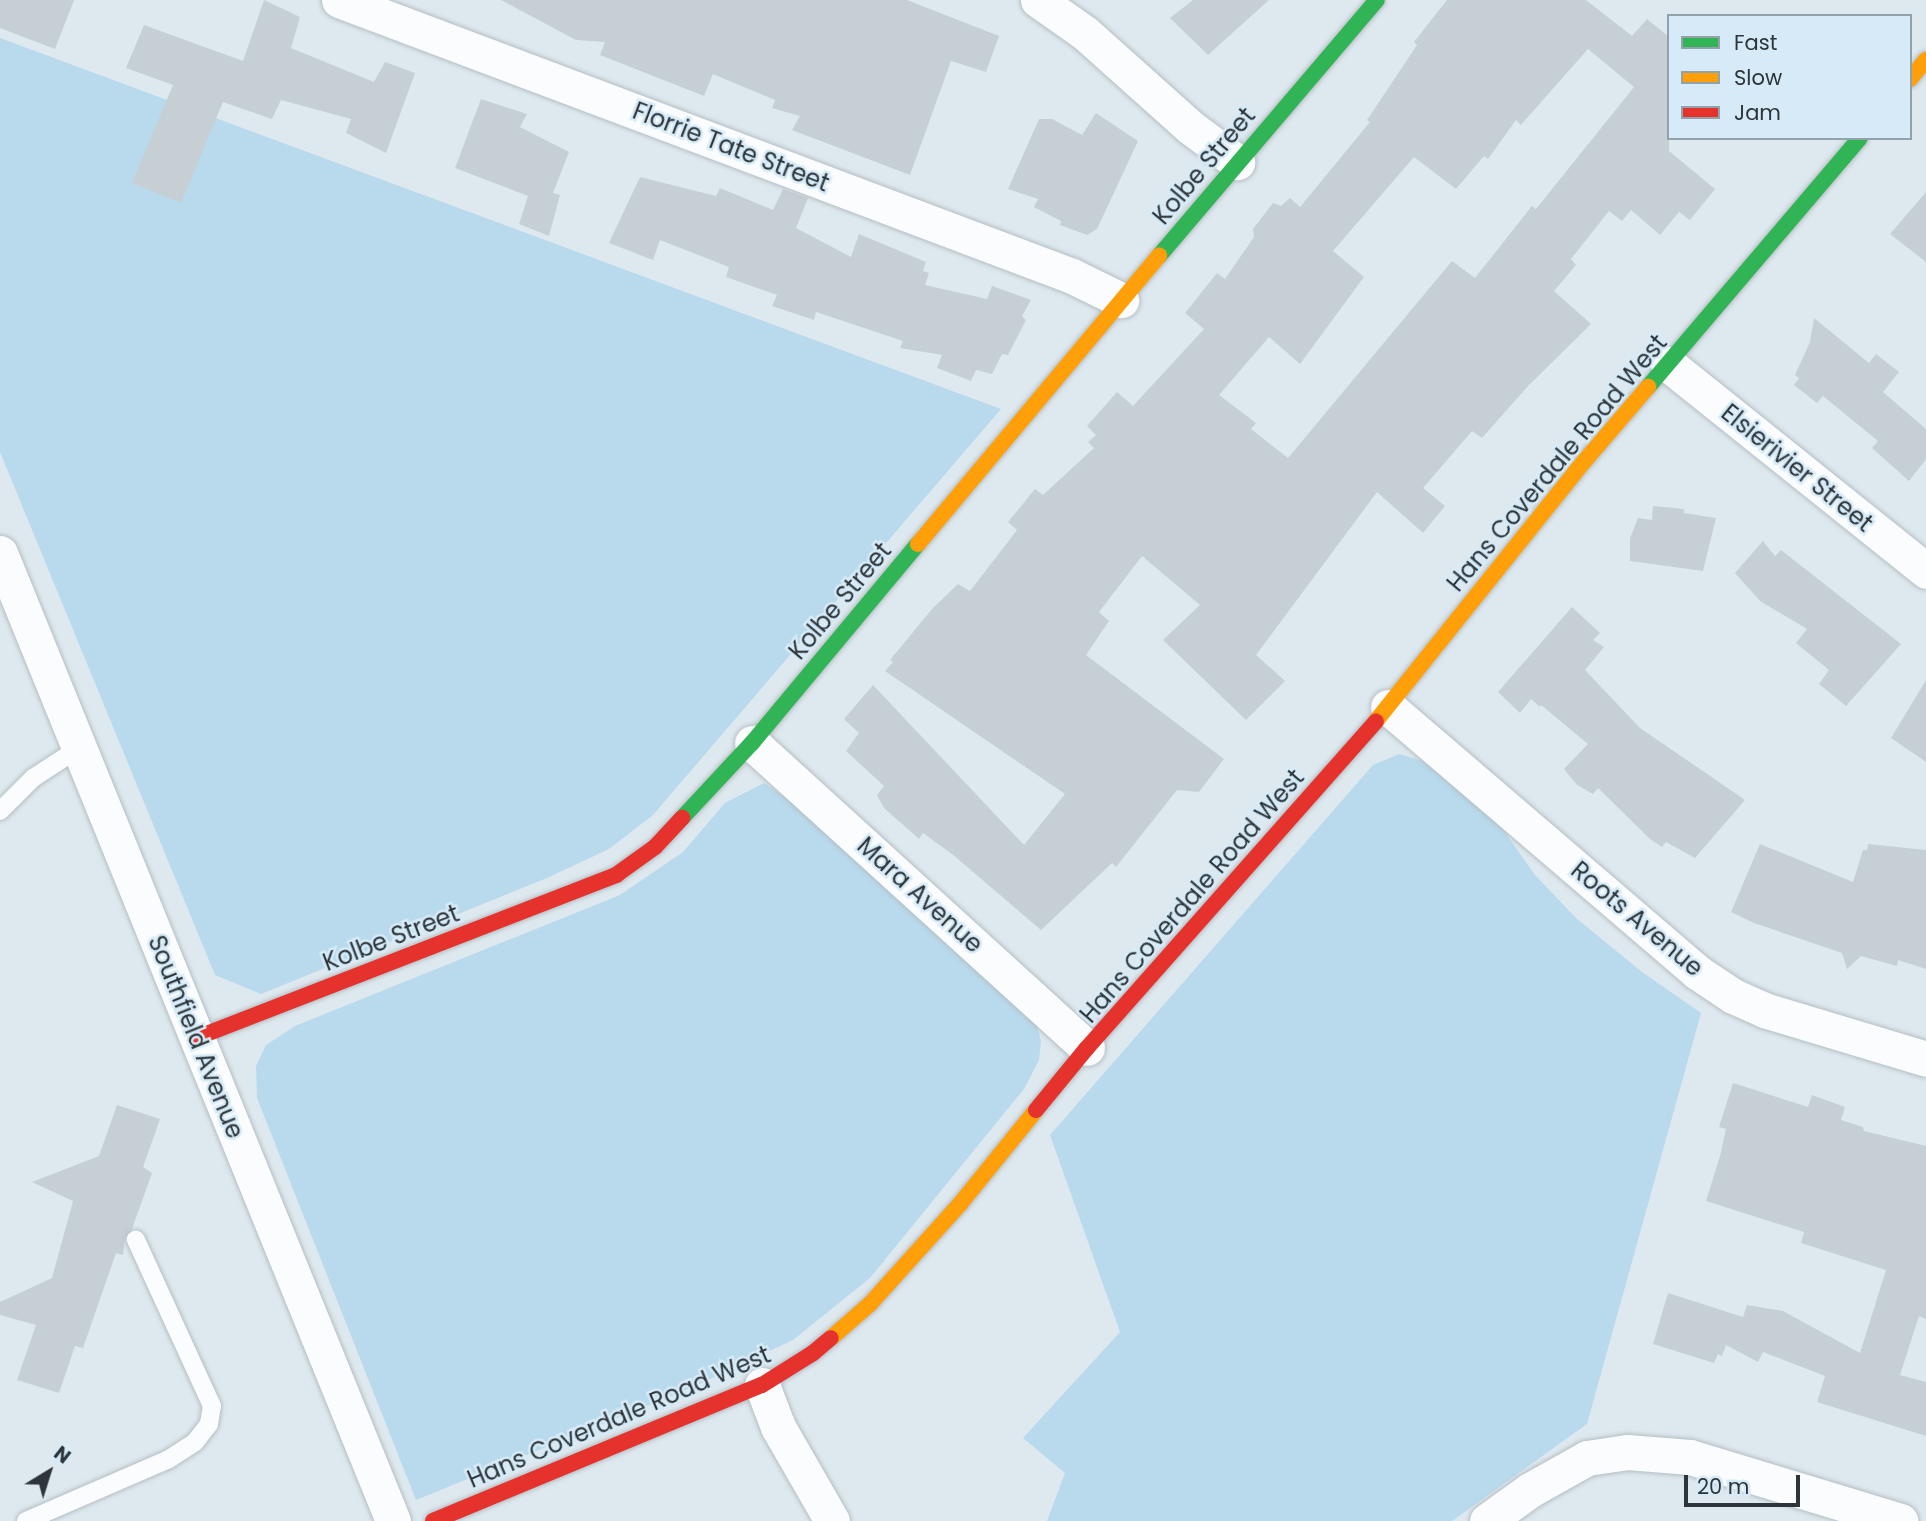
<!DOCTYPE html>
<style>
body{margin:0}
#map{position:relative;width:1926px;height:1521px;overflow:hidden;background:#dee9ef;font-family:Poppins,sans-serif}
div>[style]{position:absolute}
.green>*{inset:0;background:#b8daec}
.building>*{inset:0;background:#c6cfd4}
.roads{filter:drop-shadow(0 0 2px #b5bec3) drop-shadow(0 0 2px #b5bec3)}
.lane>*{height:18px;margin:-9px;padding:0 9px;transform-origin:9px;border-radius:9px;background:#fafcfd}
.street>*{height:35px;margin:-17.5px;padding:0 17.5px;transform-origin:17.5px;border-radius:17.5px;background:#fafcfd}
.fast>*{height:16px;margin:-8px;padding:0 8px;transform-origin:8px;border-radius:8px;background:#30b455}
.slow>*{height:16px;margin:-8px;padding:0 8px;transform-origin:8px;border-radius:8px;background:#ff9f0a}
.jam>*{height:16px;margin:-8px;padding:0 8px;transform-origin:8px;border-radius:8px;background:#e5322d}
span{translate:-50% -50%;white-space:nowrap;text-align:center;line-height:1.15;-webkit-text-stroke:5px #d6ebf7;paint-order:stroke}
.street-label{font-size:24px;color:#2d353a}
.legend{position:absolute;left:1667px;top:14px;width:245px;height:126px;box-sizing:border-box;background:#d6ebf7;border:2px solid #92a2ab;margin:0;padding:9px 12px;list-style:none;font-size:21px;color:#2d353a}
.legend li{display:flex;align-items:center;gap:14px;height:35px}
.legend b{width:35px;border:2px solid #92a2ab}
.north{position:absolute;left:14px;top:1437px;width:70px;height:70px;-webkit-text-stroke:5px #d6ebf7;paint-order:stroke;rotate:38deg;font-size:19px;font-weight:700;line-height:28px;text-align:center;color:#2d353a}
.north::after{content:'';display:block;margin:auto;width:24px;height:32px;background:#2d353a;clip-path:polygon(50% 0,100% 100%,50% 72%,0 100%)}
.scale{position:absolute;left:1684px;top:1475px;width:116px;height:32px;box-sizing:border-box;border:4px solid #2d353a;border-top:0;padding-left:9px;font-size:21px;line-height:24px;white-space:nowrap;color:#2d353a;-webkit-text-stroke:5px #d6ebf7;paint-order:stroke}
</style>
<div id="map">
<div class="green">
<div style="clip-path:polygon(0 38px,1001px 409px,653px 815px,609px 849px,547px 878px,261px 994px,215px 975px,0 452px)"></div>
<div style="clip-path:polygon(1399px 754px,1423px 761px,1497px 821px,1535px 875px,1576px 918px,1642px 972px,1701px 1013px,1587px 1424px,1452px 1521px,1047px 1521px,1065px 1473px,1023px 1438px,1120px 1332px,1050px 1135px,1373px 765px)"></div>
<div style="clip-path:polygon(764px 783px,797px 805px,1034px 1016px,1041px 1041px,1039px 1060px,1024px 1089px,870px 1278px,793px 1340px,693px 1387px,416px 1500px,257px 1098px,256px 1066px,266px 1045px,295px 1026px,620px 895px,683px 852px,725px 803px)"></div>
</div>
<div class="building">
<div style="clip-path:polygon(0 0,74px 0,55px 49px,0 28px)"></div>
<div style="clip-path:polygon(264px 0,300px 17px,291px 48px,374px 82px,385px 62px,415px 73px,386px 153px,346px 133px,351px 119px,281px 100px,272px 119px,223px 102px,181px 203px,132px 183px,173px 85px,126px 68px,144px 25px,243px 61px)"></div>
<div style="clip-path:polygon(501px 0,907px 0,999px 36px,986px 72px,951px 61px,910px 175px,792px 130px,800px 116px,772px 108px,775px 100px,713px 74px,704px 96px,600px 55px,605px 42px,576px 40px)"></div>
<div style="clip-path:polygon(1193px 0,1269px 0,1208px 55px,1170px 18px)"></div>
<div style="clip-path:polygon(evenodd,1447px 0,1586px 0,1632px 36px,1647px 19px,1669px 37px,1669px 151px,1715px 189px,1690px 220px,1679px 212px,1660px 235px,1631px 210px,1622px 221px,1609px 211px,1571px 259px,1576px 265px,1554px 291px,1591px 324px,1527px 387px,1482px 438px,1472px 431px,1423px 488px,1445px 506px,1423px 533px,1377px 492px,1256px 655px,1285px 681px,1246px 720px,1163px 640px,1200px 605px,1142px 556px,1099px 612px,1109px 621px,1086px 655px,1224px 759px,1199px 792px,1177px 790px,1116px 867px,1112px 863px,1041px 930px,952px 854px,923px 833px,919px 839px,884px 808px,877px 795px,884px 786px,846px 751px,859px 733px,844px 719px,873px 685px,1024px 845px,1065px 794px,885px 671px,893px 662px,890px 660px,932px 609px,958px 584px,970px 591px,1017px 530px,1008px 522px,1035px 489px,1043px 495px,1094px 448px,1088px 442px,1096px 435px,1087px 426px,1117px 392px,1133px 406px,1204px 329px,1185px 313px,1217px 273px,1225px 279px,1254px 237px,1253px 229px,1273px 203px,1281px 206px,1290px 198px,1300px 207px,1370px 122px,1367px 120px,1417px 45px,1414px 42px,1447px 0,1588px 49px,1634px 87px,1536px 209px,1532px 206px,1475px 278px,1452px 261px,1288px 458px,1251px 429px,1256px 423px,1219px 395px,1269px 337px,1300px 364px,1364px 277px,1333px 251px,1414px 157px,1456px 189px,1484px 156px,1488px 159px,1516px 120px,1521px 125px,1588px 49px)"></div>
<div style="clip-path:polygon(481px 99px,527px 114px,520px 127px,569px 152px,553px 193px,560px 195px,549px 236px,519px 224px,528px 196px,455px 168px)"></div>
<div style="clip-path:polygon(1096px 113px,1138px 141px,1097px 229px,1087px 235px,1060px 225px,1061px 221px,1034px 207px,1038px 199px,1008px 189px,1039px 119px,1052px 119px,1082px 135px)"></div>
<div style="clip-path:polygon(640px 177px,716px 196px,720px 188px,773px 210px,783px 189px,808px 198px,796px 228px,851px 257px,859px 234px,926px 262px,923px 271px,929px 273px,925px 285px,987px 299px,992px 286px,1031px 300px,1022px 316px,1026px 320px,1008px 355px,1002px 354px,992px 374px,976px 370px,971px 381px,937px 368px,942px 355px,900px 348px,903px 341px,816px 312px,814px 320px,772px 306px,777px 295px,726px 277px,729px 267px,660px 240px,653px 260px,609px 243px)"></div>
<div style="clip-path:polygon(1926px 192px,1926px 262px,1890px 234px)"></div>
<div style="clip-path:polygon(1814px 318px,1869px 363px,1876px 354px,1899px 372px,1883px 392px,1926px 429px,1926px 459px,1909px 481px,1872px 448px,1878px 441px,1823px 396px,1817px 403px,1794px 385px,1799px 378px,1795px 375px,1810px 342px)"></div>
<div style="clip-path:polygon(1653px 506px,1684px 509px,1684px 513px,1716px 518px,1703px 571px,1630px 561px,1630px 538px,1638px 518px,1652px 520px)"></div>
<div style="clip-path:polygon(1763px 541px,1775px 556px,1781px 550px,1901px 644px,1846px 706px,1819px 684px,1829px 670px,1796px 643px,1807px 629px,1760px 601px,1735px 573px)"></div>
<div style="clip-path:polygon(1572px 607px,1600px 633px,1593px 640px,1604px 647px,1585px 670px,1640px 728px,1745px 800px,1695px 858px,1666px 842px,1662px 847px,1650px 839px,1598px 788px,1593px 794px,1577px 785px,1564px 769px,1588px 744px,1541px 705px,1540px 707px,1531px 699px,1520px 713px,1498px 692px)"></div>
<div style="clip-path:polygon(1926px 680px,1926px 762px,1891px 738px)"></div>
<div style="clip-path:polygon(1760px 844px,1853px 882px,1863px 850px,1867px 850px,1868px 844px,1926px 850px,1926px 969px,1898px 960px,1897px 966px,1861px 956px,1847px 969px,1842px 953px,1754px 923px,1731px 912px)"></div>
<div style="clip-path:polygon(1733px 1083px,1808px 1107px,1812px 1095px,1845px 1107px,1841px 1120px,1863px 1127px,1864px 1131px,1926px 1146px,1926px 1319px,1919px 1316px,1900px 1375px,1926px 1382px,1926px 1436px,1817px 1402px,1825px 1376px,1763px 1352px,1758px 1362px,1726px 1345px,1722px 1356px,1718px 1354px,1714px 1363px,1653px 1344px,1668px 1293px,1743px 1317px,1747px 1305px,1783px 1311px,1860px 1353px,1886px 1270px,1801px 1243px,1804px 1232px,1706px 1201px,1720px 1156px,1726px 1129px,1719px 1127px)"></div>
<div style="clip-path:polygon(117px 1105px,160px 1119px,143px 1167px,152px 1173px,132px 1229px,125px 1238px,123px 1255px,116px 1253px,83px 1348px,75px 1346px,59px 1393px,17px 1380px,36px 1325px,0 1315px,0 1302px,52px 1278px,73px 1201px,32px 1182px,99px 1156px)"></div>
</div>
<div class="roads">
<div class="lane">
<div style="left:0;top:811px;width:47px;rotate:-45deg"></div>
<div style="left:33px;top:778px;width:55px;rotate:-33.1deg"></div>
<div style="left:26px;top:1521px;width:156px;rotate:-23.4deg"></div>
<div style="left:169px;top:1459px;width:31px;rotate:-33deg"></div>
<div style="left:195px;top:1442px;width:23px;rotate:-52deg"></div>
<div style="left:209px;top:1424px;width:18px;rotate:-81deg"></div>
<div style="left:212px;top:1406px;width:183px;rotate:-114.6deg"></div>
</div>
<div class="street">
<div style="left:339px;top:0;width:783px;rotate:20.63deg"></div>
<div style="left:1072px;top:276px;width:55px;rotate:26.1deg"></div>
<div style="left:1038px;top:0;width:57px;rotate:35.1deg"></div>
<div style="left:1085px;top:33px;width:141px;rotate:41.8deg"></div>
<div style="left:1190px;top:127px;width:59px;rotate:36.7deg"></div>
<div style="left:1668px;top:364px;width:331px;rotate:38.7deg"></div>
<div style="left:0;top:553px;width:1045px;rotate:67.9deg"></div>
<div style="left:1388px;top:707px;width:407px;rotate:40.6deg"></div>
<div style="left:1697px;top:972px;width:43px;rotate:33.7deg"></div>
<div style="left:1733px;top:996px;width:34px;rotate:24deg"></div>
<div style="left:1764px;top:1010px;width:169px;rotate:16.8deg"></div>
<div style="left:752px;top:743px;width:453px;rotate:42.3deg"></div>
<div style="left:762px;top:1385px;width:45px;rotate:69.1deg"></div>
<div style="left:778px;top:1427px;width:108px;rotate:60.1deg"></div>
<div style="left:1487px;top:1521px;width:53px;rotate:-35.8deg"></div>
<div style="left:1530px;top:1490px;width:65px;rotate:-29.3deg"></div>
<div style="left:1587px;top:1458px;width:40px;rotate:-8.5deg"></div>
<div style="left:1627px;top:1452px;width:63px;rotate:4.5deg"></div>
<div style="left:1690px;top:1457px;width:220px;rotate:16.9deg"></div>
</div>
<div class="fast">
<div style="left:1159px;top:256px;width:336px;rotate:-49.6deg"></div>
<div style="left:1648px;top:387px;width:327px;rotate:-49.6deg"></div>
<div style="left:682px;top:818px;width:103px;rotate:-47deg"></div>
<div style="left:752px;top:743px;width:259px;rotate:-50.2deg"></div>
</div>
<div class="slow">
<div style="left:1910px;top:79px;width:25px;rotate:-50deg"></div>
<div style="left:918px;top:544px;width:376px;rotate:-50.1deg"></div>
<div style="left:1376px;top:721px;width:320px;rotate:-51.3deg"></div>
<div style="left:1576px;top:471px;width:111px;rotate:-49.4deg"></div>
<div style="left:831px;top:1338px;width:52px;rotate:-41.1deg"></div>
<div style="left:870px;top:1304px;width:135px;rotate:-48deg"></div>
<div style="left:960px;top:1204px;width:121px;rotate:-51deg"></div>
</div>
<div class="jam">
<div style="left:196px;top:1038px;width:451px;rotate:-21.2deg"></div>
<div style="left:616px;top:875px;width:48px;rotate:-35.7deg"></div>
<div style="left:655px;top:847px;width:40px;rotate:-47deg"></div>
<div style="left:1036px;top:1110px;width:80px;rotate:-50.6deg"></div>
<div style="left:1087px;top:1048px;width:436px;rotate:-48.5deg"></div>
<div style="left:433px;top:1521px;width:356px;rotate:-22.5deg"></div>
<div style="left:762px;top:1385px;width:60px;rotate:-32.1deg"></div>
<div style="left:813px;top:1353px;width:23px;rotate:-40deg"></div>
</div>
</div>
<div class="street-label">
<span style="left:731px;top:147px;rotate:21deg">Florrie Tate Street</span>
<span style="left:1204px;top:166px;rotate:-50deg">Kolbe Street</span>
<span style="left:1557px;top:463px;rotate:-50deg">Hans Coverdale Road West</span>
<span style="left:1797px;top:468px;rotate:39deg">Elsierivier Street</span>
<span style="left:840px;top:601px;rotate:-50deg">Kolbe Street</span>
<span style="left:920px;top:895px;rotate:42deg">Mara Avenue</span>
<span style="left:1192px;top:896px;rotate:-49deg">Hans Coverdale Road West</span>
<span style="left:1637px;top:919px;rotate:40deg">Roots Avenue</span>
<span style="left:391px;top:938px;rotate:-21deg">Kolbe Street</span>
<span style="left:196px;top:1037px;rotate:68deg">Southfield Avenue</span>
<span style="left:619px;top:1417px;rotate:-23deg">Hans Coverdale Road West</span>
</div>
<ul class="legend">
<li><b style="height:9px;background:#30b455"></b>Fast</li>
<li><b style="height:9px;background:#ff9f0a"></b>Slow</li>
<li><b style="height:9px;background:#e5322d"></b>Jam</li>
</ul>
<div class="north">N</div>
<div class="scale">20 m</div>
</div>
